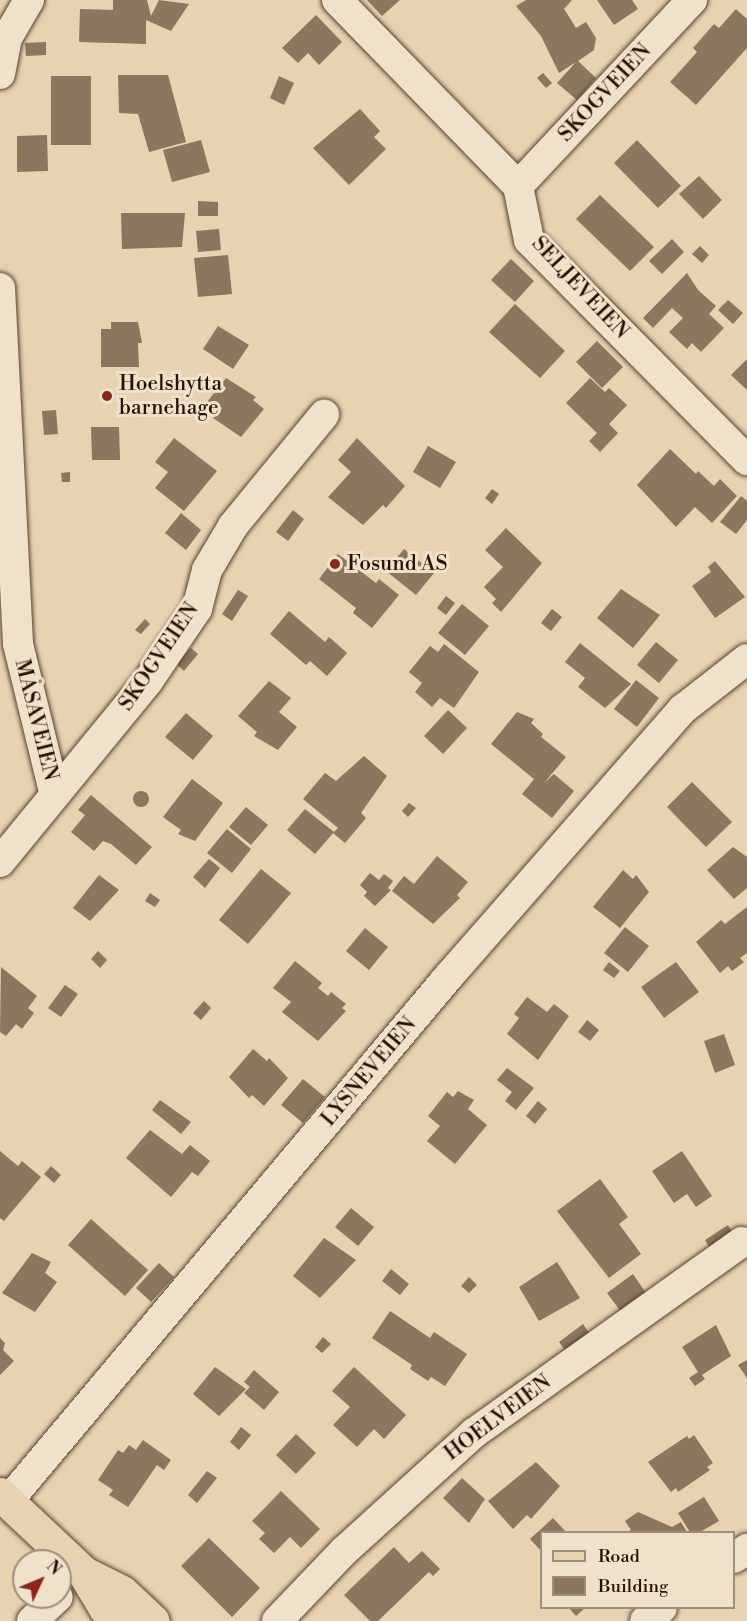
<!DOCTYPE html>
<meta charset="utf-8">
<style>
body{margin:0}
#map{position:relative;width:747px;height:1621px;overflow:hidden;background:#e7d3af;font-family:"Libre Bodoni",serif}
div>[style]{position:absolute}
.building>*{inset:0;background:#8b765e}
.round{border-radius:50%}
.roads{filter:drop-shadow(0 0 2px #574230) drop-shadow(0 0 2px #574230)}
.minor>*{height:30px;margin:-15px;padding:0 15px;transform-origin:15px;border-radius:15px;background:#efe2cb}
.major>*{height:33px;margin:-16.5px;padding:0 16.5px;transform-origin:16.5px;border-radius:16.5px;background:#e7d3af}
.dots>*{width:16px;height:16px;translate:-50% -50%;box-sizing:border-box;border:3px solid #efe2cb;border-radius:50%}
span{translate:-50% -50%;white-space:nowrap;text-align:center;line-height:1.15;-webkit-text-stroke:6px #efe2cb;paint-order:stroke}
.street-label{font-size:21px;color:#271106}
.poi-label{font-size:21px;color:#271106}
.left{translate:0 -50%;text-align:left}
.legend{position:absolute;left:540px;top:1531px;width:195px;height:78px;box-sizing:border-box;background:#efe2cb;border:2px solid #9f8e7c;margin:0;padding:8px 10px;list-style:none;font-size:18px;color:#271106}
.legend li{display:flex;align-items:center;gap:12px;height:30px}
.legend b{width:30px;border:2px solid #9f8e7c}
.north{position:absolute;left:12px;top:1549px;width:60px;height:60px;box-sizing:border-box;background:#efe2cb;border:2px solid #9f8e7c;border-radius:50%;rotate:46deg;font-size:16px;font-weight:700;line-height:24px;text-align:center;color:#271106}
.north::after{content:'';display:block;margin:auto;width:21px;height:27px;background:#8f2418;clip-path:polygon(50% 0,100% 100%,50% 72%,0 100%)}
</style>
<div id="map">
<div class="building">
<div style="clip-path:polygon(113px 0,147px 0,151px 16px,159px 0,189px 4px,171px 31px,146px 20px,146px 44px,79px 42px,80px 9px,113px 10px)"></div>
<div style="clip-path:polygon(367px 0,400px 0,382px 16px)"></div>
<div style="clip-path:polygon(526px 0,572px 0,564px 9px,570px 18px,576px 28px,586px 22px,596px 38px,594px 50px,578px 61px,596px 78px,577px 100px,557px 83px,576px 62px,559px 73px,541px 36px,516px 6px)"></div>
<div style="clip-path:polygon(597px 0,632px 0,638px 9px,614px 25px)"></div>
<div style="clip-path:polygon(736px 9px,747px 19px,747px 48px,696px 105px,670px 82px,697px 52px,693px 48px,714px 24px,719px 28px)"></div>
<div style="clip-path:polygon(316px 15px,342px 42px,319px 65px,308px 53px,298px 63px,282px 48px)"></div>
<div style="clip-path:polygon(46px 42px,46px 55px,26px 56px,25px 43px)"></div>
<div style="clip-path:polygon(543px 73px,552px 83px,546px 88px,537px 78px)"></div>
<div style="clip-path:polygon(118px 75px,168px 75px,186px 142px,149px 152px,138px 114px,119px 113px)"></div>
<div style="clip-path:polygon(51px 76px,91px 76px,91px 145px,51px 145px)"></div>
<div style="clip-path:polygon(279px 76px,294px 83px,284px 105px,270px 98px)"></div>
<div style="clip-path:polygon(360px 109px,380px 131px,374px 137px,386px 149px,349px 185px,313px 148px)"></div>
<div style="clip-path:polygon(47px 135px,48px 171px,17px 172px,17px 136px)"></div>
<div style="clip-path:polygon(201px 140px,210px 172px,172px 182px,163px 150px)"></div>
<div style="clip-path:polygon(637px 140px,681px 186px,658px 208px,614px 163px)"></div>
<div style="clip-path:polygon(699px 176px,722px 200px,703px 219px,679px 194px)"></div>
<div style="clip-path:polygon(600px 195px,654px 247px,630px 271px,576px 219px)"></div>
<div style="clip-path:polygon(198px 201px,218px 202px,218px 216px,198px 216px)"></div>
<div style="clip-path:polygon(121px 213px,185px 213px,182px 247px,122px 249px)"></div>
<div style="clip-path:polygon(219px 229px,221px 250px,198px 252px,196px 231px)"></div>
<div style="clip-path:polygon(672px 239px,684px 252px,662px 274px,649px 261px)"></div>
<div style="clip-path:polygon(700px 246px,709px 255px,702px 263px,692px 254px)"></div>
<div style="clip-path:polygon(228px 255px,232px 294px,198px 297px,194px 258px)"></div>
<div style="clip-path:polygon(511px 259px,534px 281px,515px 302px,491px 280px)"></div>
<div style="clip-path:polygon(687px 273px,698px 290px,716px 306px,709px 314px,724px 328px,701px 352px,692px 343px,687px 349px,669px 332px,683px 318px,672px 308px,653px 328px,643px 318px)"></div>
<div style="clip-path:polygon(728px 300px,743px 313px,733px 324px,718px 310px)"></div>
<div style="clip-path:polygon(515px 304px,565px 351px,540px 378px,489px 332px)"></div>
<div style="clip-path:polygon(111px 322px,138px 322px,142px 343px,138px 343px,139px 367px,101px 367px,101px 329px,111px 329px)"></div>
<div style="clip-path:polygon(218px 326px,249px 345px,233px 369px,203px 349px)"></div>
<div style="clip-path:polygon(597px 341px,623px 367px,602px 388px,576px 362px)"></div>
<div style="clip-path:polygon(747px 359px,747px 390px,731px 375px)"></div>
<div style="clip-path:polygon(226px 378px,256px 397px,253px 400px,264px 409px,241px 437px,213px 418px,215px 416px,203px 407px)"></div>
<div style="clip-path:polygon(590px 378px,605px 392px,609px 388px,627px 405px,609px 424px,618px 433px,600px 452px,589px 441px,597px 433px,566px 403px)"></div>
<div style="clip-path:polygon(56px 410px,58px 434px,44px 435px,42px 411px)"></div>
<div style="clip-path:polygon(91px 427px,119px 427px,120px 460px,92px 460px)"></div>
<div style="clip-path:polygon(174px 438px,217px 471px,184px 511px,155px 488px,168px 472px,155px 462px)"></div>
<div style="clip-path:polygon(357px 438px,405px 486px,386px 508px,383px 505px,363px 525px,328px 497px,351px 472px,338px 460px)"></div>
<div style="clip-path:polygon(428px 446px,456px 462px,440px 488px,413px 472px)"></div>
<div style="clip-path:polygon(670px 449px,696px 474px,698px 471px,714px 486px,720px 479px,737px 496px,712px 523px,695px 507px,676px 527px,637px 485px)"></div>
<div style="clip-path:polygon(70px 472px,70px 482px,62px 482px,61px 473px)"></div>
<div style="clip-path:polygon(492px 489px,499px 494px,492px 504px,485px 498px)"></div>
<div style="clip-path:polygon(741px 496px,747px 501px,747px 520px,736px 534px,720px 522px)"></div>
<div style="clip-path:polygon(293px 510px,304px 519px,288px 541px,276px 532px)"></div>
<div style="clip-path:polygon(181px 513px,201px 530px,186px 550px,165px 533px)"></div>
<div style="clip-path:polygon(506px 528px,542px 563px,501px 612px,492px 603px,496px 599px,484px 587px,503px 567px,485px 550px)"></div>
<div style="clip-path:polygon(404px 549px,434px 573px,416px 595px,386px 571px)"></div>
<div style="clip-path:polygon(338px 554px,376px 583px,379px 579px,399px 595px,372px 628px,353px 613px,356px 608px,319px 579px)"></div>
<div style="clip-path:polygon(715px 561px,745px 597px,715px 618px,692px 586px,711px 572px,708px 567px)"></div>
<div style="clip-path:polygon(621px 589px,660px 615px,633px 648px,597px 618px)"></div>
<div style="clip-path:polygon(238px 590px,248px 596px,232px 621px,222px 614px)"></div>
<div style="clip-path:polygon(446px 596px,455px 603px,446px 615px,437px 608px)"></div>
<div style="clip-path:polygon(462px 604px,489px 626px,465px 655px,438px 633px)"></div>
<div style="clip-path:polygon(552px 609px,562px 617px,551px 631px,541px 623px)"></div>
<div style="clip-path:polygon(289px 611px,325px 642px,329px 637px,347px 653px,327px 676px,310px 661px,306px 665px,270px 634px)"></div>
<div style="clip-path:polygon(145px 619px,150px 624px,141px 634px,135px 630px)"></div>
<div style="clip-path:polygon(656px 642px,678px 660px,659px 683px,637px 665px)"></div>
<div style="clip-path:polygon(580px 643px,631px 684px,605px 708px,578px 687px,585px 678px,565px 662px)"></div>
<div style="clip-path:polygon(444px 644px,479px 672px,454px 708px,440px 698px,432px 707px,415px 692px,422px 683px,409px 672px,430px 646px,438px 652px)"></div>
<div style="clip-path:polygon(191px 648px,198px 654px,184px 671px,176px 664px)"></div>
<div style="clip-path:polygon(636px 680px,659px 698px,637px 727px,614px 709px)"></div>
<div style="clip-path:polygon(269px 681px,291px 698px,279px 712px,297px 727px,278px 750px,254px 736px,257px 732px,238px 716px)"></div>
<div style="clip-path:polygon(448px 710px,467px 728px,443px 754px,424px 736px)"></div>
<div style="clip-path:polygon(517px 712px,534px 719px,531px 723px,543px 734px,541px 737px,566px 757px,544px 783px,554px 774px,574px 791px,552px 818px,522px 794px,534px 779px,491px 744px)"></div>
<div style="clip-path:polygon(186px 713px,213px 736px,193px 760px,165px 737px)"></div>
<div style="clip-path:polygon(364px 756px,387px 776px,361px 813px,366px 818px,345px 843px,333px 833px,338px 828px,303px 799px,325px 773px,336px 781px)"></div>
<div style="clip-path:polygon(192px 779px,223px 803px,195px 841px,178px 834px,181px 830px,163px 817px)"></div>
<div style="clip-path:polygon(692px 782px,732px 822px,706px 847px,667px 807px)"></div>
<div class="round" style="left:133px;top:791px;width:16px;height:16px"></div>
<div style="clip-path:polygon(91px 795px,152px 847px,136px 865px,111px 844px,103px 841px,94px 851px,71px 832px,85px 815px,78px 810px)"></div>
<div style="clip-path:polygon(409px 803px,416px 808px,408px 817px,402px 811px)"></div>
<div style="clip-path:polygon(246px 807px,268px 825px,251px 845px,229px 827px)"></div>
<div style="clip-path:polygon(305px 809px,334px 832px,315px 854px,287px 830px)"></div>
<div style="clip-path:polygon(227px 829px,251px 849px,232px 873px,207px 853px)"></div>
<div style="clip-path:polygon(733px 847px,747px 857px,747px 888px,734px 899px,707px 870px)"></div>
<div style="clip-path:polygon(437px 856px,468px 882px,457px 895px,460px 898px,433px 924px,392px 891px,404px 876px,414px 884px)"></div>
<div style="clip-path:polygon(209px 859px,220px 868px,205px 888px,193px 877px)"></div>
<div style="clip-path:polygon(261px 869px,291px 893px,248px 944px,219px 920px)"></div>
<div style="clip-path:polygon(623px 870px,633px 879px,636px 875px,649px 892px,620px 928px,593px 907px)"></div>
<div style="clip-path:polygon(370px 873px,379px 880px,384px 874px,393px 881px,388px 888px,391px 890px,375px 906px,364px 896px,367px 892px,360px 885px)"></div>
<div style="clip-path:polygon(99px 875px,119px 890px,90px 921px,73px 908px)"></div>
<div style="clip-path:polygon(150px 893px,160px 900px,155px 907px,145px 901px)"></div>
<div style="clip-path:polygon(747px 907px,747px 953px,740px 958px,744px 962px,732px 971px,728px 966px,720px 973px,696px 942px,721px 920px,725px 924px)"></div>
<div style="clip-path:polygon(625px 927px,649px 946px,628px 972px,604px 953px)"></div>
<div style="clip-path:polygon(365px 928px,388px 947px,369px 970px,346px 951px)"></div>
<div style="clip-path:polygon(98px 951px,107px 960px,100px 968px,91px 959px)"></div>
<div style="clip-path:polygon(295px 961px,322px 983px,318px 988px,328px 996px,331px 992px,346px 1004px,342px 1008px,346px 1011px,318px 1041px,282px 1012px,291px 1002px,273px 988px)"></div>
<div style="clip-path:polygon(609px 962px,620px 971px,614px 978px,603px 970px)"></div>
<div style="clip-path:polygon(676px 962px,699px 992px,664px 1018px,641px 987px)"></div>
<div style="clip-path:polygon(1px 967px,37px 996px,28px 1008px,34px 1013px,22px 1029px,16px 1024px,6px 1036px,0 1032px)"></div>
<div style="clip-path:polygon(65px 985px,78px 994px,61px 1017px,48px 1008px)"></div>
<div style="clip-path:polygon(527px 997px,547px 1012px,554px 1004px,569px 1016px,538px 1060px,507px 1034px,519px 1018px,514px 1014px)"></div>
<div style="clip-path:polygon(204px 1001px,211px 1008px,201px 1020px,193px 1013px)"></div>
<div style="clip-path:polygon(587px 1020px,599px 1030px,590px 1041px,578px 1032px)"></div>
<div style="clip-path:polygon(724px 1034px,735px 1065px,715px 1073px,704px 1041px)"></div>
<div style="clip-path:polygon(253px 1049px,267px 1061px,269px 1058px,288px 1078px,264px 1106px,252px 1095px,249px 1098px,229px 1077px)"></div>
<div style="clip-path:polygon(507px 1068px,534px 1088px,516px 1110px,505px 1101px,512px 1092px,497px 1080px)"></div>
<div style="clip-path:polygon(303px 1079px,325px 1097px,303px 1123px,281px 1105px)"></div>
<div style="clip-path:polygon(458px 1091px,474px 1100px,468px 1109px,487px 1125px,455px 1164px,427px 1141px,440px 1126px,428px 1116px,447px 1092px,453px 1097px)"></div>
<div style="clip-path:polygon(160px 1100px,191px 1122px,181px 1134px,152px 1110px)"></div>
<div style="clip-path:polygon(538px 1101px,547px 1109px,535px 1124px,526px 1116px)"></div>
<div style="clip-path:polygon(150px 1130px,182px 1154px,190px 1145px,210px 1161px,198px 1176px,192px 1172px,171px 1197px,126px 1158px)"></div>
<div style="clip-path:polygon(0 1151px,18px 1166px,22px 1161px,41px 1177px,4px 1221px,0 1218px)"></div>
<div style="clip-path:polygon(682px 1151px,712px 1196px,696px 1207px,687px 1194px,674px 1203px,652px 1171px)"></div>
<div style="clip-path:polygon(51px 1166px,61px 1175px,54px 1183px,44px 1174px)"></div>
<div style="clip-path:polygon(600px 1179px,628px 1217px,619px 1224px,641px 1254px,609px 1278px,557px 1211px)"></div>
<div style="clip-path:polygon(351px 1208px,374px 1227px,358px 1246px,335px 1227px)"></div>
<div style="clip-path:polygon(91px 1219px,148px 1270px,125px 1296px,68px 1245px)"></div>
<div style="clip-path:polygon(728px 1225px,738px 1242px,715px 1257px,705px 1240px)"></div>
<div style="clip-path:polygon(324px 1238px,356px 1260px,320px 1298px,293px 1276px)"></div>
<div style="clip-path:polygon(32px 1253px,51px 1262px,45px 1273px,57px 1282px,35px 1312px,2px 1293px)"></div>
<div style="clip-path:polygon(557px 1262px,580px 1298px,539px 1321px,519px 1287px)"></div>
<div style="clip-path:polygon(159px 1263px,174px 1277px,151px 1302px,136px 1288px)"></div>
<div style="clip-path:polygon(391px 1269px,409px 1284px,400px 1295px,382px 1281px)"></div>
<div style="clip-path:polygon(633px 1274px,650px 1299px,625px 1317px,607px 1293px)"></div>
<div style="clip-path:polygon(469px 1277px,477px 1285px,469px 1293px,461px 1286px)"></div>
<div style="clip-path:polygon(390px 1311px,430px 1338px,434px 1332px,467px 1354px,445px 1386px,431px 1377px,428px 1381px,410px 1369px,412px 1365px,372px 1338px)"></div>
<div style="clip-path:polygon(583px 1324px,592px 1337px,568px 1354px,559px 1342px)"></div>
<div style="clip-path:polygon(716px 1325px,731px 1356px,702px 1375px,705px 1379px,695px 1386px,689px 1378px,698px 1372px,682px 1347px)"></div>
<div style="clip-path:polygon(323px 1337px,331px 1344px,322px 1353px,315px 1347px)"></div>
<div style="clip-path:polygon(0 1338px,5px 1343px,3px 1350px,14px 1361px,0 1375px)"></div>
<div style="clip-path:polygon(747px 1360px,747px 1378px,738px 1365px)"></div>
<div style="clip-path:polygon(215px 1367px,246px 1389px,219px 1416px,193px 1394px)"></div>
<div style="clip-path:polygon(354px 1367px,406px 1415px,384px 1439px,374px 1429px,357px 1447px,333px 1425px,350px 1407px,332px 1391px)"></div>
<div style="clip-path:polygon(254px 1370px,279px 1392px,264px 1410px,244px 1393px,250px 1387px,244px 1382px)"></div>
<div style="clip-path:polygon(241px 1427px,251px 1435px,239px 1450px,230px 1442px)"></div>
<div style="clip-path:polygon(296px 1434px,316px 1453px,296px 1474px,276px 1455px)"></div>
<div style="clip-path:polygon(694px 1435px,713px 1463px,707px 1467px,710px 1470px,678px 1492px,676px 1488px,671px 1492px,648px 1462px,687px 1436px,689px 1439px)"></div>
<div style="clip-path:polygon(143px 1440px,171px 1460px,164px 1470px,157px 1465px,128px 1507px,109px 1495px,113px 1490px,98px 1480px,118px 1450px,123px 1453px,129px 1445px,136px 1450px)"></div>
<div style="clip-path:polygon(536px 1462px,560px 1486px,531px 1519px,527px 1515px,513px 1529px,488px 1501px)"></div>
<div style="clip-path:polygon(207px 1471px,217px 1478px,197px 1503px,188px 1495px)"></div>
<div style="clip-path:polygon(462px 1478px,485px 1499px,469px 1523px,443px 1498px)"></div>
<div style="clip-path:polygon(281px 1491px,320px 1529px,301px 1548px,290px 1537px,274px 1553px,259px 1539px,265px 1533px,252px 1521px)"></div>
<div style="clip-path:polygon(704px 1497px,719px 1521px,700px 1532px,690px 1532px,678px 1513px)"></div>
<div style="clip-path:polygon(638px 1512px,672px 1527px,681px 1522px,687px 1532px,627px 1532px,631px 1530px,625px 1521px)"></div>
<div style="clip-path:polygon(553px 1518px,566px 1532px,542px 1532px,542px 1552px,530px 1539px)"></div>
<div style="clip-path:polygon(209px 1538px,260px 1588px,232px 1617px,181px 1566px)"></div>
<div style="clip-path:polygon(394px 1547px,409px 1563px,422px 1551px,440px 1569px,433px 1576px,429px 1572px,378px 1621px,370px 1621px,344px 1595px)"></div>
<div style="clip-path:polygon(569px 1608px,585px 1608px,576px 1616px)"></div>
</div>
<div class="roads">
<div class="minor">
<div style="left:337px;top:0;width:260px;rotate:45.8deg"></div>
<div style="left:518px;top:186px;width:55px;rotate:78.5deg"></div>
<div style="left:529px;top:240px;width:310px;rotate:45.3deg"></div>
<div style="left:0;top:74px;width:37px;rotate:-79deg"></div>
<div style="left:7px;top:38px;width:44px;rotate:-59.9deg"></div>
<div style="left:518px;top:186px;width:255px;rotate:-46.9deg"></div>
<div style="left:0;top:288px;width:356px;rotate:87.1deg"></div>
<div style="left:18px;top:644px;width:152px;rotate:76.3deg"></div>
<div style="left:0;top:862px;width:234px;rotate:-50.7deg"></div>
<div style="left:148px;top:681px;width:87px;rotate:-55.8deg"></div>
<div style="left:197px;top:609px;width:40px;rotate:-75.6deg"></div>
<div style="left:207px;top:570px;width:51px;rotate:-59.4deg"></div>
<div style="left:233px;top:526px;width:144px;rotate:-50.7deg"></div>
<div style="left:8px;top:1501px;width:686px;rotate:-49.97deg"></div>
<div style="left:449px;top:976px;width:355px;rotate:-48.8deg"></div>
<div style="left:683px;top:709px;width:81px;rotate:-38deg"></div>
<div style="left:734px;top:1558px;width:16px;rotate:-35deg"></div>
<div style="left:32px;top:1621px;width:35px;rotate:-43deg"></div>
<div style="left:277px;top:1621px;width:97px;rotate:-46.3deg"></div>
<div style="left:344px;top:1551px;width:176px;rotate:-42.2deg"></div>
<div style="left:474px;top:1433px;width:329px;rotate:-35.5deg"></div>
<div style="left:645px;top:1621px;width:21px;rotate:-37deg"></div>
</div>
<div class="major">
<div style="left:0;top:1494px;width:115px;rotate:43.2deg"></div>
<div style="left:84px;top:1573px;width:41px;rotate:59deg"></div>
<div style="left:105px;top:1608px;width:18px;rotate:45deg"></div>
<div style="left:84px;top:1573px;width:42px;rotate:26.6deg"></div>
<div style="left:122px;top:1592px;width:42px;rotate:43.1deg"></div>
</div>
</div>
<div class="dots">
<div style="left:107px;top:396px;background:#8f2418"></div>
<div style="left:335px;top:564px;background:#8f2418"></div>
</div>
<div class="street-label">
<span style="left:605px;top:93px;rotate:-47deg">SKOGVEIEN</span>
<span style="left:580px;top:288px;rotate:47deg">SELJEVEIEN</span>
<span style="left:159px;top:657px;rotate:-56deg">SKOGVEIEN</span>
<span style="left:36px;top:720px;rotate:76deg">MÅSAVEIEN</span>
<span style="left:369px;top:1072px;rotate:-50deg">LYSNEVEIEN</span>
<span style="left:498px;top:1418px;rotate:-37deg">HOELVEIEN</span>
</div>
<div class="poi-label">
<span class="left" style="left:119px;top:396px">Hoelshytta<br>barnehage</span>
<span class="left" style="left:347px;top:564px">Fosund AS</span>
</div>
<ul class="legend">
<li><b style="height:8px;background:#e7d3af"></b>Road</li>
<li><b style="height:16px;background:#8b765e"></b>Building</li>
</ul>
<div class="north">N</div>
</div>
